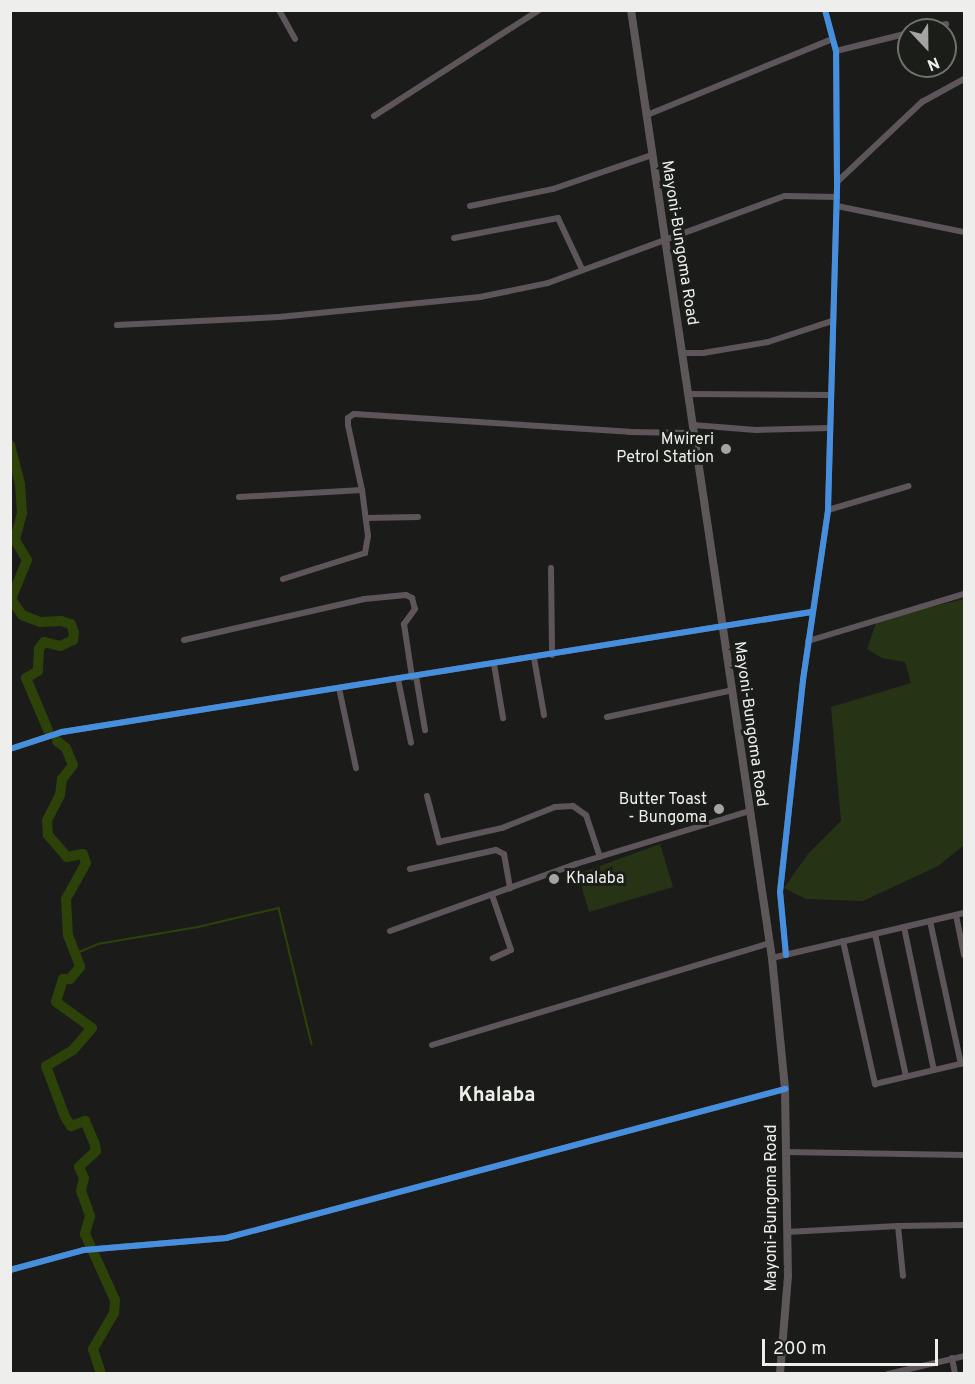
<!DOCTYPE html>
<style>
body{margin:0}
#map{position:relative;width:975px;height:1384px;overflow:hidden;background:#1b1c1a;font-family:Overpass,sans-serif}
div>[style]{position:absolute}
.green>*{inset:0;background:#263415}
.stream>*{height:1.5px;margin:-0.75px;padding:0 0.75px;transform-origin:0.75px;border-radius:0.75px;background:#2d4209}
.river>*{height:10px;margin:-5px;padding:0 5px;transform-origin:5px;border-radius:5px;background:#2d4209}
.minor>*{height:6px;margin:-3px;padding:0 3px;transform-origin:3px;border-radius:3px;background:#5d5559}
.major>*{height:8px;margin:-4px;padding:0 4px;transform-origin:4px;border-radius:4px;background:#5d575a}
.cycleway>*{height:6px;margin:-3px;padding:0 3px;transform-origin:3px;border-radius:3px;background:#468fdf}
.dots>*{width:16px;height:16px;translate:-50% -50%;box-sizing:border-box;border:3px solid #1b1d19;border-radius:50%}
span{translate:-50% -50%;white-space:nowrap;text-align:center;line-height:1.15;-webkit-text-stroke:6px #1b1d19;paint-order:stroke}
.street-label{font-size:16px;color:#eeefec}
.poi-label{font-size:16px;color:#eeefec}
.right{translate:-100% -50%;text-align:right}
.left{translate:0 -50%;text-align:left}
.quarter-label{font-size:20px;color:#eeefec;font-weight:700}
.frame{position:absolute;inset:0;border:12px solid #eeefec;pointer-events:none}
.north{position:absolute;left:897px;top:18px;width:60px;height:60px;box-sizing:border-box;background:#1b1d19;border:2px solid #6f716d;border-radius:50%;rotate:158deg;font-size:16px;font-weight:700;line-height:24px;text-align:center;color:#eeefec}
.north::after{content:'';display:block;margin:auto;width:21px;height:27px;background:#a4a5a2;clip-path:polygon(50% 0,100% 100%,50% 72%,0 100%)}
.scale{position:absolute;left:762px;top:1339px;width:176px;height:27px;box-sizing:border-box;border:3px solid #eeefec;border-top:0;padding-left:8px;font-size:18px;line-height:21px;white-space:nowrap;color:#eeefec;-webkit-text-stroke:4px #1b1d19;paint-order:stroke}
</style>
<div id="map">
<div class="green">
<div style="clip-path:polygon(964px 599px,964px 845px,938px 866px,863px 901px,806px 899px,784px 888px,808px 854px,841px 821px,831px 707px,911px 683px,905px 662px,882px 658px,867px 649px,877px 620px)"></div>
<div style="clip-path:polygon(660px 844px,673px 887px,589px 912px,578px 874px)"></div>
</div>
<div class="stream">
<div style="left:77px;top:953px;width:23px;rotate:-23deg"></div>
<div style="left:98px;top:944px;width:101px;rotate:-9.6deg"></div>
<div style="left:198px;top:927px;width:83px;rotate:-13.2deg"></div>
<div style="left:279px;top:908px;width:140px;rotate:76.4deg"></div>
</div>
<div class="river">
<div style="left:10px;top:445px;width:40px;rotate:75.6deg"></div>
<div style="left:20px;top:484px;width:29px;rotate:86deg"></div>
<div style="left:22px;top:513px;width:28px;rotate:105deg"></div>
<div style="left:15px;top:540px;width:23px;rotate:59deg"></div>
<div style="left:27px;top:560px;width:42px;rotate:112.3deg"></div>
<div style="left:11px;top:599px;width:19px;rotate:55deg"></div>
<div style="left:22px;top:615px;width:19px;rotate:21deg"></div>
<div style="left:40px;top:622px;width:21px;rotate:-3deg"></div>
<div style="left:61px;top:621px;width:10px;rotate:17deg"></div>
<div style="left:71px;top:624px;width:9px;rotate:72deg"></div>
<div style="left:74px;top:633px;width:7px;rotate:98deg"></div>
<div style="left:73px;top:640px;width:14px;rotate:155deg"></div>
<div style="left:60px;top:646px;width:16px;rotate:-166deg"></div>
<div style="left:44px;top:642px;width:9px;rotate:126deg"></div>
<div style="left:39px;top:649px;width:22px;rotate:93deg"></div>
<div style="left:38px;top:671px;width:14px;rotate:150deg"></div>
<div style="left:26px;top:678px;width:56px;rotate:67.1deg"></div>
<div style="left:57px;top:741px;width:11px;rotate:38deg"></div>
<div style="left:66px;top:748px;width:18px;rotate:68deg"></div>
<div style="left:73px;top:765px;width:18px;rotate:128deg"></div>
<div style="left:62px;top:779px;width:16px;rotate:97deg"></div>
<div style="left:60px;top:795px;width:29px;rotate:117deg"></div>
<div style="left:47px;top:821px;width:14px;rotate:86deg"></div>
<div style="left:48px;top:835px;width:29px;rotate:49deg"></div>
<div style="left:67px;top:857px;width:16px;rotate:-11deg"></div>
<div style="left:83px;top:854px;width:9px;rotate:72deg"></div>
<div style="left:86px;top:863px;width:41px;rotate:119.1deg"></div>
<div style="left:66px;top:899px;width:36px;rotate:87deg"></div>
<div style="left:68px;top:935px;width:34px;rotate:69deg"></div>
<div style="left:80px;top:967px;width:16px;rotate:130deg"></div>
<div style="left:70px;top:979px;width:7px;rotate:180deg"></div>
<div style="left:63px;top:979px;width:24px;rotate:107deg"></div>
<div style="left:56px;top:1002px;width:44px;rotate:35.8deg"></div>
<div style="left:92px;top:1028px;width:29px;rotate:131deg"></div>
<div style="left:73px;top:1050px;width:31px;rotate:149deg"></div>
<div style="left:46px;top:1066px;width:54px;rotate:69.6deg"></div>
<div style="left:65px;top:1117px;width:11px;rotate:56deg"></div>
<div style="left:71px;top:1126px;width:15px;rotate:-20deg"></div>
<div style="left:85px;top:1121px;width:26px;rotate:67deg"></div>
<div style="left:95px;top:1145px;width:6px;rotate:81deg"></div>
<div style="left:96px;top:1151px;width:23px;rotate:137deg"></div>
<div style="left:79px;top:1167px;width:12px;rotate:66deg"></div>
<div style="left:84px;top:1178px;width:13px;rotate:103deg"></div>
<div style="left:81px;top:1191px;width:27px;rotate:70deg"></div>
<div style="left:90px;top:1216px;width:19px;rotate:106deg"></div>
<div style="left:85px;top:1234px;width:72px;rotate:65.6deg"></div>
<div style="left:115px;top:1300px;width:13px;rotate:94deg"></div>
<div style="left:114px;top:1313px;width:42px;rotate:120.3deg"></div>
<div style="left:93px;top:1349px;width:26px;rotate:72deg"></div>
</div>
<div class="minor">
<div style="left:279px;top:10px;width:33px;rotate:61deg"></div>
<div style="left:922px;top:30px;width:25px;rotate:-14deg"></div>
<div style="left:836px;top:51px;width:75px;rotate:-13.9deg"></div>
<div style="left:647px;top:115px;width:200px;rotate:-22.3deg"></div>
<div style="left:374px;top:116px;width:196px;rotate:-32.7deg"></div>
<div style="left:837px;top:182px;width:117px;rotate:-43.3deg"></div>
<div style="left:922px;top:102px;width:48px;rotate:-28.7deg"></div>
<div style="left:470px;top:206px;width:85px;rotate:-11.6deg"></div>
<div style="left:553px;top:189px;width:105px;rotate:-19deg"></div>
<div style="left:837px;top:206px;width:130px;rotate:11.6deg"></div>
<div style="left:454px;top:238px;width:106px;rotate:-10.9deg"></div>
<div style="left:558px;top:218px;width:56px;rotate:64.8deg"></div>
<div style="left:117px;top:325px;width:162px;rotate:-2.8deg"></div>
<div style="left:279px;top:317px;width:202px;rotate:-5.7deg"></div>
<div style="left:480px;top:297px;width:69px;rotate:-11.6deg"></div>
<div style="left:548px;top:283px;width:252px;rotate:-20.2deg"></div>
<div style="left:785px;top:196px;width:52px;rotate:1.1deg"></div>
<div style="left:682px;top:353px;width:21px"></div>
<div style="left:703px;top:353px;width:66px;rotate:-9.6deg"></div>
<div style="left:768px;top:342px;width:67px;rotate:-18.2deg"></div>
<div style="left:689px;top:394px;width:142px;rotate:0.4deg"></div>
<div style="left:693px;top:425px;width:63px;rotate:4.5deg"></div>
<div style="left:756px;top:430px;width:74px;rotate:-1.5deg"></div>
<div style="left:239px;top:497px;width:123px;rotate:-3.3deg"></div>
<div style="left:362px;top:490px;width:66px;rotate:-102.2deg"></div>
<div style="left:348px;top:425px;width:7px;rotate:-90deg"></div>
<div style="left:348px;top:418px;width:7px;rotate:-34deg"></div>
<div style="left:354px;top:414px;width:276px;rotate:3.7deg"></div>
<div style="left:629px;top:432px;width:64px;rotate:0.9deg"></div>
<div style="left:828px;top:510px;width:84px;rotate:-16.5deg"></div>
<div style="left:366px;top:518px;width:52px;rotate:-1.1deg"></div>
<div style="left:551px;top:568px;width:87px;rotate:89.3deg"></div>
<div style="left:283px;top:579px;width:86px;rotate:-17.6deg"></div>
<div style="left:365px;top:553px;width:17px;rotate:-80deg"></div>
<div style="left:368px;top:536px;width:46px;rotate:-97.4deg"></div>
<div style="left:184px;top:640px;width:185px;rotate:-12.8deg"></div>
<div style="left:364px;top:599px;width:42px;rotate:-5.4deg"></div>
<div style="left:406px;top:595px;width:7px;rotate:27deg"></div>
<div style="left:412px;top:598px;width:11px;rotate:75deg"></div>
<div style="left:415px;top:609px;width:19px;rotate:126deg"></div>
<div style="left:404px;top:624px;width:54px;rotate:81.4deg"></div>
<div style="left:808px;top:641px;width:163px;rotate:-16.8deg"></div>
<div style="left:534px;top:658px;width:58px;rotate:80deg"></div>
<div style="left:494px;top:664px;width:55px;rotate:80.5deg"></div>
<div style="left:416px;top:676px;width:55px;rotate:80.5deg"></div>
<div style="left:398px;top:679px;width:65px;rotate:78.5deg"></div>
<div style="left:339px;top:688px;width:82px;rotate:78deg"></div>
<div style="left:607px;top:717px;width:129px;rotate:-12.1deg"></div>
<div style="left:10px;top:749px;width:55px;rotate:-18.1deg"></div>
<div style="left:62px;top:732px;width:759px;rotate:-9.1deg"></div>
<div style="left:427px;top:796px;width:48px;rotate:75.4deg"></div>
<div style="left:439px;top:842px;width:65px;rotate:-12.5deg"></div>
<div style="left:502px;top:828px;width:57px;rotate:-21.6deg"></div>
<div style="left:555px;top:807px;width:18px;rotate:-3deg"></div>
<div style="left:573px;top:806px;width:16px;rotate:35deg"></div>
<div style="left:586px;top:815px;width:44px;rotate:71.6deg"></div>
<div style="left:410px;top:869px;width:88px;rotate:-12.5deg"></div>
<div style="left:496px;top:850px;width:9px;rotate:27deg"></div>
<div style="left:504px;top:854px;width:35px;rotate:80deg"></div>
<div style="left:492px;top:895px;width:58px;rotate:70.9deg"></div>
<div style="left:511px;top:950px;width:20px;rotate:156deg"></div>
<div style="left:956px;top:915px;width:41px;rotate:78.7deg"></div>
<div style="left:930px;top:921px;width:146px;rotate:77.8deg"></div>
<div style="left:904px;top:927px;width:146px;rotate:78.2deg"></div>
<div style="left:390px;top:931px;width:198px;rotate:-19.8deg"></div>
<div style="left:576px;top:864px;width:181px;rotate:-17deg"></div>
<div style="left:875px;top:934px;width:145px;rotate:77.7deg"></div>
<div style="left:843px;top:941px;width:147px;rotate:77.4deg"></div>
<div style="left:875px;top:1084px;width:91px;rotate:-13.3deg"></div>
<div style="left:786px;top:955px;width:63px;rotate:-95.4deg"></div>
<div style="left:780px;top:892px;width:213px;rotate:-83.8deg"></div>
<div style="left:803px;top:680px;width:172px;rotate:-81.6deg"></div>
<div style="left:828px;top:510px;width:328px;rotate:-88.4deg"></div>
<div style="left:837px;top:182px;width:131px;rotate:-90.4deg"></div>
<div style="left:836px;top:51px;width:42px;rotate:-105deg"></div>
<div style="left:772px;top:958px;width:197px;rotate:-13.2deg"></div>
<div style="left:432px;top:1045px;width:353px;rotate:-16.8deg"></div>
<div style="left:785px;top:1152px;width:179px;rotate:1deg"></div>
<div style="left:898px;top:1226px;width:66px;rotate:-0.9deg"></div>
<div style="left:787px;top:1232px;width:111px;rotate:-3.1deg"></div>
<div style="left:898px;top:1226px;width:50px;rotate:84.3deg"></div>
<div style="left:10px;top:1270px;width:77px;rotate:-15.1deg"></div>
<div style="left:84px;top:1250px;width:143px;rotate:-4.8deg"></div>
<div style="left:226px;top:1238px;width:579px;rotate:-14.93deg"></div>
<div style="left:952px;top:1358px;width:16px;rotate:79deg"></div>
<div style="left:888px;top:1374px;width:78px;rotate:-13.3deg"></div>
</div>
<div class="major">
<div style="left:631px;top:10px;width:958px;rotate:81.54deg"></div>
<div style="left:772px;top:958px;width:132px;rotate:84.3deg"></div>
<div style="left:785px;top:1089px;width:187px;rotate:89.1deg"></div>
<div style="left:788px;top:1276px;width:98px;rotate:94.7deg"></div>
</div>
<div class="cycleway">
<div style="left:10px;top:749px;width:55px;rotate:-18.1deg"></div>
<div style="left:62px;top:732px;width:759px;rotate:-9.1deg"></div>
<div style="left:786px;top:955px;width:63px;rotate:-95.4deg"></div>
<div style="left:780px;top:892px;width:213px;rotate:-83.8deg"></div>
<div style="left:803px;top:680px;width:172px;rotate:-81.6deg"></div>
<div style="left:828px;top:510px;width:328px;rotate:-88.4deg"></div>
<div style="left:837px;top:182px;width:131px;rotate:-90.4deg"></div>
<div style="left:836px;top:51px;width:42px;rotate:-105deg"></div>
<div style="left:10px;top:1270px;width:77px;rotate:-15.1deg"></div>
<div style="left:84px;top:1250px;width:143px;rotate:-4.8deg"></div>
<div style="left:226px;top:1238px;width:579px;rotate:-14.93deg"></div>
</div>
<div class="dots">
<div style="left:726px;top:449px;background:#a4a5a2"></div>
<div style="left:719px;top:809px;background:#a4a5a2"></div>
<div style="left:554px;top:879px;background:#a4a5a2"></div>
</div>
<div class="street-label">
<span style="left:679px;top:243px;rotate:81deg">Mayoni-Bungoma Road</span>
<span style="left:750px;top:724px;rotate:82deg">Mayoni-Bungoma Road</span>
<span style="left:772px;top:1208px;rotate:-90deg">Mayoni-Bungoma Road</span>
</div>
<div class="poi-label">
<span class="right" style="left:714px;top:449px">Mwireri<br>Petrol Station</span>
<span class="right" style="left:707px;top:809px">Butter Toast<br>- Bungoma</span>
<span class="left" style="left:566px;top:879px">Khalaba</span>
</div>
<div class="quarter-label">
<span style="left:497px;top:1096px">Khalaba</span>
</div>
<div class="frame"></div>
<div class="north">N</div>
<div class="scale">200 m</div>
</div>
